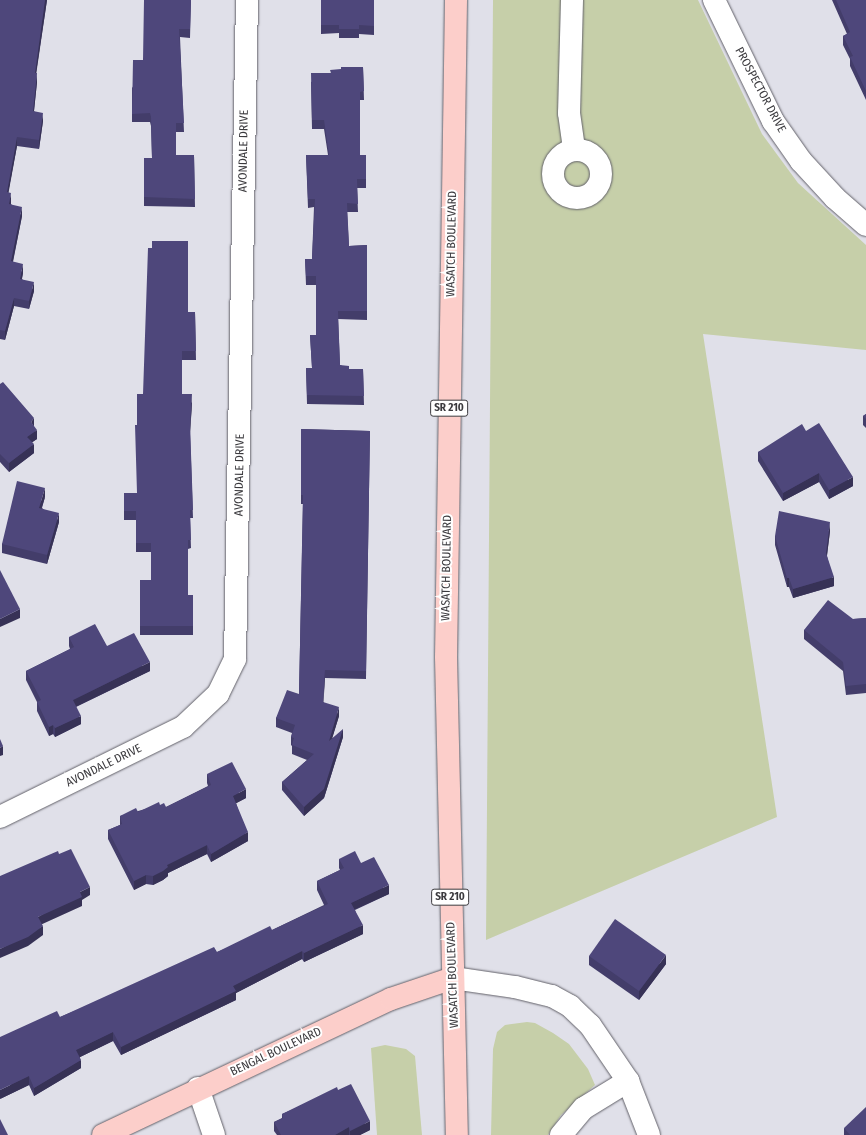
<!DOCTYPE html>
<style>
body{margin:0}
#map{position:relative;width:866px;height:1135px;overflow:hidden;background:#e0e0e9;font-family:"Fira Sans Condensed",sans-serif}
div>[style]{position:absolute}
.green>*{inset:0;background:#c6cfa9}
.roads{filter:drop-shadow(0 0 1px #626169) drop-shadow(0 0 1px #626169)}
.minor>*{height:22px;margin:-11px;padding:0 11px;transform-origin:11px;border-radius:11px;background:#fff}
.minor>.ring{margin:-11px;padding:0;box-sizing:content-box;background:none;border:22px solid #fff;border-radius:50%}
.major>*{height:22px;margin:-11px;padding:0 11px;transform-origin:11px;border-radius:11px;background:#fcceca}
.wall>*{inset:0;background:#433d6a}
.shaded-wall>*{inset:0;background:#373256}
.building>*{inset:0;background:#4e477b}
span{translate:-50% -50%;white-space:nowrap;text-align:center;line-height:1.15;-webkit-text-stroke:4px #fff;paint-order:stroke}
.shield-label span{padding:1px 3px;background:#fff;border:1px solid;border-radius:3px;-webkit-text-stroke-width:0}
.shield-label{font-size:11px;color:#3b3a3e;font-weight:700}
.street-label{font-size:12px;color:#3b3a3e}
</style>
<div id="map">
<div class="green">
<div style="clip-path:polygon(493px 0,698px 0,762px 134px,798px 183px,866px 245px,866px 350px,703px 334px,777px 817px,486px 940px)"></div>
<div style="clip-path:polygon(527px 1022px,535px 1023px,553px 1033px,569px 1044px,588px 1069px,595px 1085px,561px 1115px,548px 1135px,491px 1135px,493px 1049px,497px 1032px,505px 1025px)"></div>
<div style="clip-path:polygon(385px 1045px,406px 1049px,415px 1056px,422px 1135px,377px 1135px,371px 1048px)"></div>
</div>
<div class="roads">
<div class="minor">
<div style="left:572px;top:0;width:113px;rotate:91.5deg"></div>
<div style="left:569px;top:113px;width:37px;rotate:82deg"></div>
<div style="left:714px;top:0;width:135px;rotate:64deg"></div>
<div style="left:773px;top:121px;width:49px;rotate:55deg"></div>
<div style="left:801px;top:161px;width:50px;rotate:47.4deg"></div>
<div style="left:835px;top:198px;width:41px;rotate:41.1deg"></div>
<div class="ring" style="left:553px;top:150px;width:26px;height:26px"></div>
<div style="left:0;top:817px;width:204px;rotate:-26.2deg"></div>
<div style="left:183px;top:727px;width:48px;rotate:-43.3deg"></div>
<div style="left:218px;top:694px;width:39px;rotate:-64deg"></div>
<div style="left:235px;top:659px;width:659px;rotate:-88.96deg"></div>
<div style="left:453px;top:978px;width:63px;rotate:8.3deg"></div>
<div style="left:515px;top:987px;width:38px;rotate:14deg"></div>
<div style="left:552px;top:996px;width:21px;rotate:29deg"></div>
<div style="left:570px;top:1006px;width:28px;rotate:44deg"></div>
<div style="left:590px;top:1025px;width:68px;rotate:55.8deg"></div>
<div style="left:628px;top:1081px;width:58px;rotate:68.7deg"></div>
<div style="left:198px;top:1088px;width:50px;rotate:71.2deg"></div>
<div style="left:561px;top:1135px;width:35px;rotate:-50deg"></div>
<div style="left:584px;top:1108px;width:52px;rotate:-31.5deg"></div>
</div>
<div class="major">
<div style="left:456px;top:0;width:657px;rotate:90.87deg"></div>
<div style="left:446px;top:657px;width:478px;rotate:88.7deg"></div>
<div style="left:103px;top:1135px;width:318px;rotate:-25.3deg"></div>
<div style="left:391px;top:999px;width:65px;rotate:-18.7deg"></div>
</div>
</div>
<div class="wall">
<div style="clip-path:polygon(0 0,47px 0,36px 73px,37px 82px,34px 111px,43px 121px,39px 149px,17px 146px,8px 193px,11px 202px,11px 204px,22px 216px,13px 262px,23px 273px,22px 279px,34px 291px,29px 309px,14px 306px,5px 340px,0 339px)"></div>
<div style="clip-path:polygon(191px 0,190px 38px,180px 37px,184px 132px,176px 132px,176px 155px,194px 155px,195px 207px,144px 206px,144px 158px,152px 158px,151px 126px,150px 122px,132px 122px,132px 88px)"></div>
<div style="clip-path:polygon(321px 0,374px 0,374px 35px,359px 34px,359px 38px,339px 38px,339px 33px,321px 34px)"></div>
<div style="clip-path:polygon(832px 0,866px 0,866px 100px,850px 66px,850px 59px,843px 45px,843px 36px,847px 34px)"></div>
<div style="clip-path:polygon(363px 67px,364px 100px,360px 100px,360px 155px,366px 179px,366px 188px,357px 188px,358px 212px,347px 212px,349px 246px,367px 245px,367px 320px,338px 319px,340px 365px,349px 369px,363px 369px,364px 405px,307px 404px,306px 368px,312px 368px,310px 335px,316px 335px,316px 285px,306px 285px,305px 259px,312px 259px,314px 207px,308px 208px,306px 155px,328px 155px,324px 129px,312px 129px,311px 82px,330px 73px)"></div>
<div style="clip-path:polygon(188px 312px,195px 312px,196px 360px,182px 360px,182px 394px,192px 403px,190px 431px,193px 518px,190px 518px,191px 548px,188px 549px,188px 595px,193px 595px,193px 635px,140px 635px,140px 580px,151px 580px,151px 552px,136px 552px,136px 520px,124px 520px,124px 502px,137px 493px,137px 425px)"></div>
<div style="clip-path:polygon(0 384px,34px 427px,37px 439px,32px 442px,34px 453px,9px 472px,0 462px)"></div>
<div style="clip-path:polygon(866px 414px,866px 428px,863px 425px,863px 416px)"></div>
<div style="clip-path:polygon(301px 429px,370px 431px,366px 679px,325px 678px,323px 702px,339px 716px,332px 738px,343px 737px,324px 798px,304px 816px,282px 790px,282px 782px,307px 760px,292px 754px,292px 746px,291px 745px,291px 737px,292px 733px,276px 727px,276px 718px,299px 694px,303px 504px,301px 504px)"></div>
<div style="clip-path:polygon(806px 431px,853px 486px,829px 499px,819px 482px,783px 501px,758px 461px,758px 452px)"></div>
<div style="clip-path:polygon(45px 497px,42px 508px,59px 522px,47px 564px,2px 553px,2px 544px)"></div>
<div style="clip-path:polygon(830px 531px,827px 556px,834px 586px,793px 598px,789px 587px,787px 587px,775px 545px,775px 536px)"></div>
<div style="clip-path:polygon(866px 618px,866px 693px,846px 695px,843px 671px,804px 639px,804px 630px,853px 619px)"></div>
<div style="clip-path:polygon(69px 637px,107px 646px,150px 671px,76px 707px,81px 724px,55px 737px,53px 734px,49px 736px,37px 711px,37px 702px,26px 680px,26px 671px,70px 649px,69px 646px)"></div>
<div style="clip-path:polygon(207px 774px,246px 798px,236px 803px,248px 841px,211px 862px,207px 854px,168px 873px,168px 876px,163px 880px,153px 885px,146px 884px,134px 890px,108px 839px,108px 830px,120px 825px,120px 816px,160px 805px,166px 807px,208px 786px,207px 783px)"></div>
<div style="clip-path:polygon(339px 859px,361px 863px,389px 894px,355px 910px,363px 934px,304px 962px,302px 959px,236px 993px,236px 1000px,121px 1055px,113px 1041px,80px 1057px,81px 1068px,34px 1096px,29px 1085px,0 1099px,60px 1017px,217px 952px,272px 930px,324px 905px,317px 890px,317px 881px,340px 870px,339px 868px)"></div>
<div style="clip-path:polygon(589px 956px,666px 964px,639px 1000px,589px 965px)"></div>
<div style="clip-path:polygon(338px 1090px,370px 1130px,360px 1135px,277px 1135px,274px 1131px,274px 1122px,282px 1118px,282px 1114px)"></div>
<div style="clip-path:polygon(844px 1128px,866px 1135px,844px 1135px)"></div>
</div>
<div class="shaded-wall">
<div style="clip-path:polygon(45px 0,47px 0,35px 82px,35px 73px)"></div>
<div style="clip-path:polygon(37px 73px,37px 82px,33px 120px,33px 111px)"></div>
<div style="clip-path:polygon(43px 113px,43px 121px,39px 149px,39px 140px)"></div>
<div style="clip-path:polygon(17px 137px,17px 146px,7px 201px,7px 192px)"></div>
<div style="clip-path:polygon(11px 193px,11px 202px,9px 213px,9px 204px)"></div>
<div style="clip-path:polygon(22px 207px,22px 216px,11px 270px,11px 261px)"></div>
<div style="clip-path:polygon(23px 264px,23px 273px,20px 287px,20px 279px)"></div>
<div style="clip-path:polygon(34px 282px,34px 291px,29px 309px,29px 301px)"></div>
<div style="clip-path:polygon(14px 298px,14px 306px,5px 340px,5px 331px)"></div>
<div style="clip-path:polygon(192px 394px,192px 403px,190px 434px,190px 425px)"></div>
<div style="clip-path:polygon(34px 418px,34px 427px,31px 422px)"></div>
<div style="clip-path:polygon(37px 430px,37px 439px,27px 446px,27px 437px)"></div>
<div style="clip-path:polygon(34px 444px,34px 453px,9px 472px,9px 463px)"></div>
<div style="clip-path:polygon(819px 473px,819px 482px,783px 501px,783px 493px)"></div>
<div style="clip-path:polygon(853px 477px,853px 486px,829px 499px,829px 490px)"></div>
<div style="clip-path:polygon(45px 488px,45px 497px,39px 516px,39px 508px)"></div>
<div style="clip-path:polygon(59px 513px,59px 522px,47px 564px,47px 555px)"></div>
<div style="clip-path:polygon(830px 522px,830px 531px,826px 562px,826px 553px)"></div>
<div style="clip-path:polygon(834px 577px,834px 586px,793px 598px,793px 589px)"></div>
<div style="clip-path:polygon(787px 578px,789px 578px,789px 587px,787px 587px)"></div>
<div style="clip-path:polygon(20px 609px,20px 618px,0 627px,0 619px)"></div>
<div style="clip-path:polygon(150px 662px,150px 671px,73px 708px,73px 700px)"></div>
<div style="clip-path:polygon(325px 670px,325px 678px,323px 710px,323px 702px)"></div>
<div style="clip-path:polygon(339px 707px,339px 716px,329px 749px,329px 741px)"></div>
<div style="clip-path:polygon(81px 716px,81px 724px,55px 737px,55px 728px)"></div>
<div style="clip-path:polygon(53px 725px,53px 734px,49px 736px,49px 727px)"></div>
<div style="clip-path:polygon(343px 729px,343px 737px,324px 798px,304px 816px,304px 807px)"></div>
<div style="clip-path:polygon(3px 746px,3px 755px,0 756px,0 748px)"></div>
<div style="clip-path:polygon(246px 789px,246px 798px,233px 805px,233px 796px)"></div>
<div style="clip-path:polygon(248px 832px,248px 841px,211px 862px,211px 854px)"></div>
<div style="clip-path:polygon(207px 845px,207px 854px,168px 873px,168px 876px,163px 880px,153px 885px,153px 876px,167px 865px)"></div>
<div style="clip-path:polygon(146px 875px,146px 884px,134px 890px,134px 881px)"></div>
<div style="clip-path:polygon(389px 885px,389px 894px,351px 911px,351px 903px)"></div>
<div style="clip-path:polygon(90px 887px,90px 895px,82px 900px,82px 906px,38px 926px,38px 917px,80px 892px)"></div>
<div style="clip-path:polygon(363px 925px,363px 934px,304px 962px,304px 953px)"></div>
<div style="clip-path:polygon(43px 926px,43px 935px,28px 946px,0 958px,0 949px)"></div>
<div style="clip-path:polygon(302px 951px,302px 959px,236px 993px,236px 1000px,121px 1055px,121px 1047px,233px 986px)"></div>
<div style="clip-path:polygon(666px 955px,666px 964px,639px 1000px,639px 991px)"></div>
<div style="clip-path:polygon(113px 1032px,113px 1041px,76px 1059px,76px 1050px)"></div>
<div style="clip-path:polygon(81px 1060px,81px 1068px,34px 1096px,34px 1088px)"></div>
<div style="clip-path:polygon(29px 1076px,29px 1085px,0 1099px,0 1090px)"></div>
<div style="clip-path:polygon(370px 1121px,370px 1130px,360px 1135px,350px 1135px,350px 1131px)"></div>
<div style="clip-path:polygon(349px 1127px,349px 1135px,335px 1135px)"></div>
</div>
<div class="building">
<div style="clip-path:polygon(0 0,45px 0,35px 73px,37px 73px,33px 111px,43px 113px,39px 140px,17px 137px,7px 192px,11px 193px,9px 204px,22px 207px,11px 261px,23px 264px,20px 279px,34px 282px,29px 301px,14px 298px,5px 331px,0 330px)"></div>
<div style="clip-path:polygon(144px 0,191px 0,190px 29px,179px 29px,184px 123px,176px 123px,176px 155px,194px 155px,195px 199px,144px 197px,144px 158px,152px 158px,151px 117px,150px 113px,132px 114px,133px 60px,143px 60px)"></div>
<div style="clip-path:polygon(321px 0,374px 0,374px 26px,359px 25px,359px 29px,339px 29px,339px 25px,321px 25px)"></div>
<div style="clip-path:polygon(836px 0,866px 0,866px 91px,850px 57px,853px 56px,843px 36px,850px 32px)"></div>
<div style="clip-path:polygon(341px 67px,363px 67px,364px 91px,360px 92px,360px 155px,366px 155px,366px 179px,357px 179px,358px 204px,347px 203px,349px 246px,367px 245px,367px 311px,338px 311px,340px 365px,349px 366px,349px 369px,363px 369px,364px 396px,307px 395px,306px 368px,312px 368px,310px 335px,316px 335px,316px 276px,306px 276px,305px 259px,312px 259px,315px 199px,308px 199px,306px 155px,329px 155px,324px 120px,312px 120px,311px 73px,331px 73px,330px 70px,341px 69px)"></div>
<div style="clip-path:polygon(152px 241px,188px 241px,188px 312px,195px 312px,196px 351px,182px 351px,182px 394px,192px 394px,190px 425px,193px 510px,190px 510px,191px 540px,188px 540px,188px 595px,193px 595px,193px 626px,140px 626px,140px 580px,151px 580px,151px 543px,136px 543px,136px 511px,124px 511px,124px 493px,137px 493px,135px 425px,137px 425px,137px 394px,143px 394px,148px 248px,152px 248px)"></div>
<div style="clip-path:polygon(3px 382px,34px 418px,31px 422px,37px 430px,27px 437px,34px 444px,9px 463px,0 454px,0 384px)"></div>
<div style="clip-path:polygon(866px 414px,866px 419px,863px 416px)"></div>
<div style="clip-path:polygon(819px 423px,853px 477px,829px 490px,819px 473px,783px 493px,758px 452px,802px 424px,806px 431px)"></div>
<div style="clip-path:polygon(301px 429px,370px 431px,366px 671px,325px 670px,323px 702px,339px 707px,329px 741px,343px 729px,324px 789px,304px 807px,282px 782px,314px 754px,292px 745px,294px 738px,291px 737px,295px 725px,276px 718px,287px 690px,299px 694px,303px 495px,301px 495px)"></div>
<div style="clip-path:polygon(17px 481px,45px 488px,39px 508px,59px 513px,47px 555px,2px 544px)"></div>
<div style="clip-path:polygon(779px 511px,830px 522px,826px 553px,834px 577px,793px 589px,789px 578px,787px 578px,775px 536px)"></div>
<div style="clip-path:polygon(0 570px,20px 609px,0 619px)"></div>
<div style="clip-path:polygon(828px 600px,853px 619px,866px 618px,866px 684px,846px 686px,843px 662px,804px 630px)"></div>
<div style="clip-path:polygon(95px 624px,107px 646px,134px 633px,150px 662px,73px 700px,81px 716px,55px 728px,53px 725px,49px 727px,37px 702px,41px 700px,26px 671px,74px 647px,69px 637px)"></div>
<div style="clip-path:polygon(0 739px,3px 746px,0 748px)"></div>
<div style="clip-path:polygon(232px 762px,246px 789px,233px 796px,248px 832px,211px 854px,207px 845px,167px 865px,168px 867px,163px 871px,153px 876px,146px 875px,134px 881px,108px 830px,122px 824px,120px 816px,136px 808px,138px 812px,159px 802px,160px 805px,164px 803px,166px 807px,211px 785px,207px 774px)"></div>
<div style="clip-path:polygon(71px 849px,90px 887px,80px 892px,82px 897px,38px 917px,43px 926px,28px 937px,0 949px,0 876px,58px 851px,59px 854px)"></div>
<div style="clip-path:polygon(355px 851px,361px 863px,374px 857px,389px 885px,351px 903px,363px 925px,304px 953px,302px 951px,233px 986px,236px 991px,121px 1047px,113px 1032px,76px 1050px,81px 1060px,34px 1088px,29px 1076px,0 1090px,0 1037px,57px 1011px,60px 1017px,214px 947px,217px 952px,270px 926px,272px 930px,328px 904px,317px 881px,344px 868px,339px 859px)"></div>
<div style="clip-path:polygon(615px 919px,666px 955px,639px 991px,589px 956px)"></div>
<div style="clip-path:polygon(351px 1084px,370px 1121px,350px 1131px,349px 1127px,335px 1135px,281px 1135px,274px 1122px,283px 1118px,282px 1114px,337px 1087px,338px 1090px)"></div>
<div style="clip-path:polygon(866px 1107px,866px 1135px,850px 1135px,844px 1128px)"></div>
<div style="clip-path:polygon(0 1119px,8px 1135px,0 1135px)"></div>
</div>
<div class="shield-label">
<span style="left:449px;top:408px">SR 210</span>
<span style="left:450px;top:897px">SR 210</span>
</div>
<div class="street-label">
<span style="left:760px;top:90px;rotate:62deg">PROSPECTOR DRIVE</span>
<span style="left:244px;top:151px;rotate:-89deg">AVONDALE DRIVE</span>
<span style="left:452px;top:244px;rotate:-89deg">WASATCH BOULEVARD</span>
<span style="left:240px;top:475px;rotate:-89deg">AVONDALE DRIVE</span>
<span style="left:447px;top:568px;rotate:-89deg">WASATCH BOULEVARD</span>
<span style="left:104px;top:766px;rotate:-26deg">AVONDALE DRIVE</span>
<span style="left:453px;top:975px;rotate:-92deg">WASATCH BOULEVARD</span>
<span style="left:276px;top:1052px;rotate:-25deg">BENGAL BOULEVARD</span>
</div>
</div>
